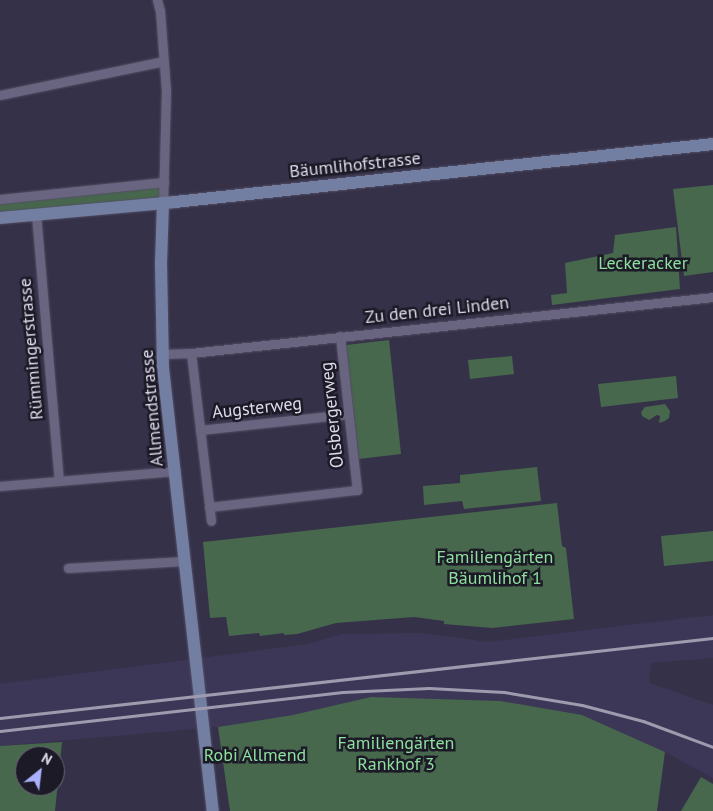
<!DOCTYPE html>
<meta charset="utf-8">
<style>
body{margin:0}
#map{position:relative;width:713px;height:811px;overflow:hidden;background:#353149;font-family:"PT Sans",sans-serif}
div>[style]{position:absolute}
.built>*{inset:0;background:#3c3756}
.green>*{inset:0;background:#47684d}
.roads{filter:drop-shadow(0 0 1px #534f64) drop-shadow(0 0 1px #534f64)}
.street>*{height:9px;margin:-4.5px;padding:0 4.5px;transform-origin:4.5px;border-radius:4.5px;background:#696580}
.secondary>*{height:12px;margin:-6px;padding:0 6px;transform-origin:6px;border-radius:6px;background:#737ea3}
.rail>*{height:3px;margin:-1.5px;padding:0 1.5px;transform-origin:1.5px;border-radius:1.5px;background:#9e9bae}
span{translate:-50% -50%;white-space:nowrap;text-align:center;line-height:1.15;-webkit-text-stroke:5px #1c1a26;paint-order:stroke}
.street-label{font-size:18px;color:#dddbeb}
.park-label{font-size:18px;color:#8de09e}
.north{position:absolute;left:15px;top:746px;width:50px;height:50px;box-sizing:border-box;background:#1c1a26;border:1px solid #696775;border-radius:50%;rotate:29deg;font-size:14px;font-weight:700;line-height:20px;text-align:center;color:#dddbeb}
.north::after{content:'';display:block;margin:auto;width:18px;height:22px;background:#aab0fb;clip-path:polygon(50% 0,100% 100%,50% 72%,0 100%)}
</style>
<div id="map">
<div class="built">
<div style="clip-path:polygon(713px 615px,713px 658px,651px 663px,649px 683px,713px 705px,713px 778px,665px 752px,582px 715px,293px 715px,218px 727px,0 746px,0 684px,308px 644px,342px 634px,423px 633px,488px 642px)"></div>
</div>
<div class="green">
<div style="clip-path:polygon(164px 182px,163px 203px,0 218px,0 199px)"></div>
<div style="clip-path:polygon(713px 185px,713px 272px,684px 276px,673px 189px)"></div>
<div style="clip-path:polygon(676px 227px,680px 289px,552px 305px,551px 295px,567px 293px,565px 263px,613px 253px,615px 235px)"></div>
<div style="clip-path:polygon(389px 340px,401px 454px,359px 459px,346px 345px)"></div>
<div style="clip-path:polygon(512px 356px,514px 374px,470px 379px,468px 360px)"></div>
<div style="clip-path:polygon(676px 376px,678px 398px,601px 407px,598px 384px)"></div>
<div style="clip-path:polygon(665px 404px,670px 411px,669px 418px,665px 421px,659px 423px,660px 416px,657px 415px,649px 420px,642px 416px,641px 412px,645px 407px)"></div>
<div style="clip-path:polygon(537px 467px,541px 501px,464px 509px,462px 501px,424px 505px,423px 486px,460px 483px,460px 475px)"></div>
<div style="clip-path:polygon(557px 503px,562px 546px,566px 548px,574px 619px,493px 628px,444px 624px,444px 621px,414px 617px,336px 623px,297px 634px,284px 635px,284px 633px,260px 636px,259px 633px,229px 636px,226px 617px,210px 618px,203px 542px)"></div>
<div style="clip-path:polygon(713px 531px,713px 561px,664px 566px,661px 536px)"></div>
<div style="clip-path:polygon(371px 697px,500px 701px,582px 715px,665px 752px,657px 811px,230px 811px,218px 727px,293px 715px)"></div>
<div style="clip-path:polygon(evenodd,62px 742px,55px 811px,0 811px,0 746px,62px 742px,25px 756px,55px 756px,55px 786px,25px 786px,25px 756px)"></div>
<div style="clip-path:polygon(701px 777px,713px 784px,713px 811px,681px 811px)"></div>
</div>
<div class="roads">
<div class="street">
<div style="left:157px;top:0;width:11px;rotate:75deg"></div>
<div style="left:160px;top:11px;width:80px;rotate:85.7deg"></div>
<div style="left:166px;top:91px;width:112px;rotate:91.5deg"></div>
<div style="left:0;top:95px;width:167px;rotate:-11.7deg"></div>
<div style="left:0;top:199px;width:165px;rotate:-5.9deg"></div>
<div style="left:36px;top:214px;width:268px;rotate:85.1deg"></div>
<div style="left:191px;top:353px;width:169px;rotate:83.2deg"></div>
<div style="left:164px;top:354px;width:27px;rotate:-2deg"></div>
<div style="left:191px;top:353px;width:525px;rotate:-6.12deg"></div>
<div style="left:200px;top:430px;width:149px;rotate:-6.2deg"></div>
<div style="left:0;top:486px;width:176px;rotate:-4.9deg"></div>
<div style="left:209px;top:507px;width:149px;rotate:-6.6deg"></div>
<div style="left:357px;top:490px;width:155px;rotate:-96.3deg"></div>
<div style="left:68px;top:568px;width:116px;rotate:-3.5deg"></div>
</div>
<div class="secondary">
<div style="left:163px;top:203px;width:61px;rotate:91.9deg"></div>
<div style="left:161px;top:264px;width:104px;rotate:88.9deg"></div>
<div style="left:163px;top:368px;width:446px;rotate:83.6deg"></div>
<div style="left:0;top:218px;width:176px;rotate:-5.2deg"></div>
<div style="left:175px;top:202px;width:541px;rotate:-6.15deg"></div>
</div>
</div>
<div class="rail">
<div style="left:0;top:718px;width:717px;rotate:-6.4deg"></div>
<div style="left:0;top:731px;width:345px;rotate:-6.5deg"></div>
<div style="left:343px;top:692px;width:86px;rotate:-2.7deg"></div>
<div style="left:429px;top:688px;width:75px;rotate:3.1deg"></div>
<div style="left:504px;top:692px;width:79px;rotate:9.5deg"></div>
<div style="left:582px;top:705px;width:63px;rotate:14.7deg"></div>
<div style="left:643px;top:721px;width:75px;rotate:20.4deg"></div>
</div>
<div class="street-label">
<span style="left:355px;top:165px;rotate:-6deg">Bäumlihofstrasse</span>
<span style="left:437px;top:310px;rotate:-6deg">Zu den drei Linden</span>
<span style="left:31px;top:349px;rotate:-95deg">Rümmingerstrasse</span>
<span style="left:152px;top:408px;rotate:-95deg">Allmendstrasse</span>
<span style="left:257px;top:408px;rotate:-6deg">Augsterweg</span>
<span style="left:332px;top:415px;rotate:-96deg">Olsbergerweg</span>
</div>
<div class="park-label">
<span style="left:643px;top:263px">Leckeracker</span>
<span style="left:495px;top:568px">Familiengärten<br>Bäumlihof 1</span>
<span style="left:396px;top:754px">Familiengärten<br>Rankhof 3</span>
<span style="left:255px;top:755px">Robi Allmend</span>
</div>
<div class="north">N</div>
</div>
